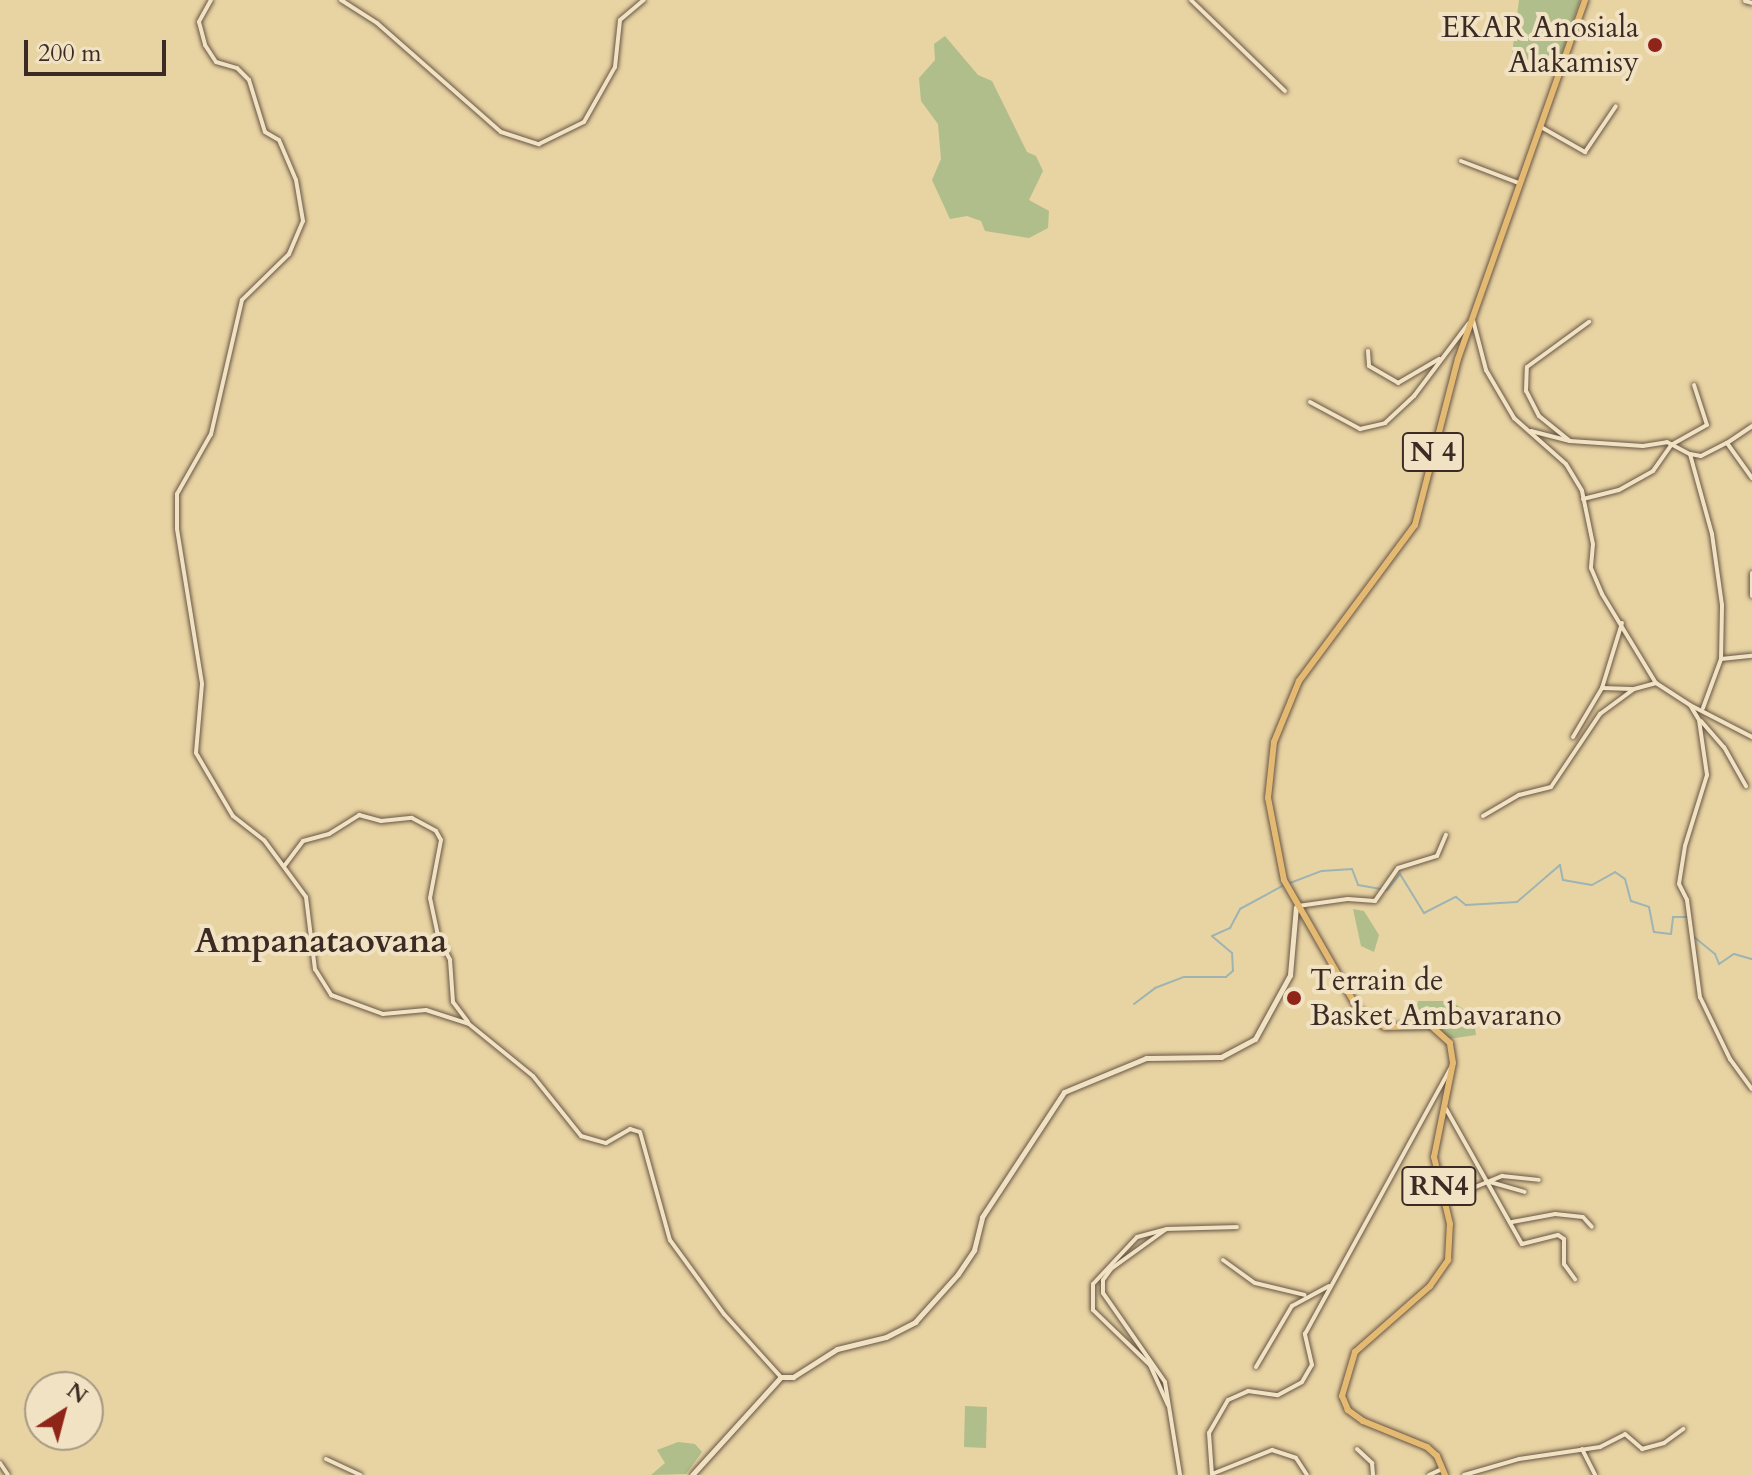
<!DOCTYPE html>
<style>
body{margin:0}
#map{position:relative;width:1752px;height:1475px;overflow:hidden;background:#e8d3a3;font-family:Cardo,serif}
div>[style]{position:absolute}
.green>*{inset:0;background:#afbe8a}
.stream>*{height:2px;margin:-1px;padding:0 1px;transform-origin:1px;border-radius:1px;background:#9db4b3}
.roads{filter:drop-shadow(0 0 2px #675544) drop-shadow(0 0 2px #675544)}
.minor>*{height:4px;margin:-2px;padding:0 2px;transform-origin:2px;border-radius:2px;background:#f0e2c3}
.tertiary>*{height:5px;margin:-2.5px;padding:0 2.5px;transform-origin:2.5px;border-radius:2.5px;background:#f0e2c3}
.primary>*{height:6px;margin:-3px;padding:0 3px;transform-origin:3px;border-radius:3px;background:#e4ba72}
.dots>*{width:22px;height:22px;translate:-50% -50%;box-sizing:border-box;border:4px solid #f0e2c3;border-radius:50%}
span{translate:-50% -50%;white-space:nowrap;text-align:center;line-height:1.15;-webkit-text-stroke:8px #f0e2c3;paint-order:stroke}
.shield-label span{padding:2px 6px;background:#f0e2c3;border:2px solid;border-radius:6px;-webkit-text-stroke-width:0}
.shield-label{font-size:28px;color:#3c2b24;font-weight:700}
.poi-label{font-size:30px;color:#3c2b24}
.right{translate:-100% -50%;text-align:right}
.left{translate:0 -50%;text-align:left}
.quarter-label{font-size:34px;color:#3c2b24;font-weight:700}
.north{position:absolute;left:24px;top:1371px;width:80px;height:80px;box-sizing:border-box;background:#f0e2c3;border:2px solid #a89983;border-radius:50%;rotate:36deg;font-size:22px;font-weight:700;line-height:32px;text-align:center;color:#3c2b24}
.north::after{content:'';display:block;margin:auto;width:28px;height:36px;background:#8f2418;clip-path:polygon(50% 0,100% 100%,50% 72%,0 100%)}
.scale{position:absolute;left:24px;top:40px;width:142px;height:36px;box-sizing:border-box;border:4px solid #3c2b24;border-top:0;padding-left:10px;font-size:24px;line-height:28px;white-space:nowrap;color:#3c2b24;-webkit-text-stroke:6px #f0e2c3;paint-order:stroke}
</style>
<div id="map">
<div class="green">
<div style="clip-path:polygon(1519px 0,1580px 0,1556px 71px,1512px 54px)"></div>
<div style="clip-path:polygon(945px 36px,978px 75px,992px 81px,1027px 152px,1036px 156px,1043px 171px,1029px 200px,1049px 211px,1048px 228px,1029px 238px,985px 231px,981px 221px,967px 216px,950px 219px,932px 180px,941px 159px,938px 124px,921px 101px,919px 78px,935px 60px,934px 44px)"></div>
<div style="clip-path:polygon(1353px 909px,1364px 911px,1379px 935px,1374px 952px,1361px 946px)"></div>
<div style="clip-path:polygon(1418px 1001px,1450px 1001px,1473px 1015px,1476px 1035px,1448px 1039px,1414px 1023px)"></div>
<div style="clip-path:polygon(965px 1406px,987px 1407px,986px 1448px,964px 1447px)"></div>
<div style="clip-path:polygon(678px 1442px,695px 1444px,702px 1452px,686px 1474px,651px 1475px,665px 1463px,657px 1450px)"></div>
</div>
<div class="stream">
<div style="left:1290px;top:883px;width:34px;rotate:-21deg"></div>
<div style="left:1322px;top:871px;width:30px;rotate:-4deg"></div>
<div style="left:1352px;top:869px;width:17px;rotate:69deg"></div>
<div style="left:1358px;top:885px;width:29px;rotate:10deg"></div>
<div style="left:1387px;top:890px;width:21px;rotate:-51deg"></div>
<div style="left:1400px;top:874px;width:46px;rotate:58.4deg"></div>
<div style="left:1424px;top:913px;width:36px;rotate:-27deg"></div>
<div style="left:1456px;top:897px;width:13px;rotate:39deg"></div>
<div style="left:1466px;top:905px;width:51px;rotate:-3.4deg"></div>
<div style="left:1517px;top:902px;width:57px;rotate:-40.7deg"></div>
<div style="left:1560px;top:865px;width:15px;rotate:79deg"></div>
<div style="left:1563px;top:880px;width:29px;rotate:10deg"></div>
<div style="left:1592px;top:885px;width:26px;rotate:-29deg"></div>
<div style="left:1615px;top:872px;width:12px;rotate:35deg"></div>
<div style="left:1625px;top:879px;width:23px;rotate:75deg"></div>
<div style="left:1631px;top:901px;width:19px;rotate:18deg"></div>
<div style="left:1649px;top:907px;width:25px;rotate:79deg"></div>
<div style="left:1654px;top:932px;width:17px;rotate:7deg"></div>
<div style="left:1671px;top:934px;width:17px;rotate:-83deg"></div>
<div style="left:1673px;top:917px;width:15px"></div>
<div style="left:1694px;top:937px;width:27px;rotate:39deg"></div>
<div style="left:1715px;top:954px;width:11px;rotate:68deg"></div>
<div style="left:1719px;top:964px;width:18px;rotate:-34deg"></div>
<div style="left:1734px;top:954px;width:19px;rotate:16deg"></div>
<div style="left:1134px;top:1004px;width:26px;rotate:-37deg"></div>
<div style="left:1155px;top:988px;width:31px;rotate:-21deg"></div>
<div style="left:1184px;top:977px;width:42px"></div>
<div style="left:1226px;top:977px;width:9px;rotate:-41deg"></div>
<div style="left:1233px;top:971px;width:18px;rotate:-93deg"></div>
<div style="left:1232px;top:953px;width:26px;rotate:-140deg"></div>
<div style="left:1212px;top:936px;width:20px;rotate:-24deg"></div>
<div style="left:1230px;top:928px;width:21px;rotate:-62deg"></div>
<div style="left:1240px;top:909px;width:50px;rotate:-28.6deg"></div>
</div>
<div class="roads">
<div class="minor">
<div style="left:211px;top:0;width:25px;rotate:119deg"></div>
<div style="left:199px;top:22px;width:24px;rotate:75deg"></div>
<div style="left:205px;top:45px;width:20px;rotate:57deg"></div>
<div style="left:216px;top:62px;width:22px;rotate:16deg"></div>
<div style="left:237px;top:68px;width:17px;rotate:45deg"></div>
<div style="left:249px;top:80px;width:54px;rotate:72.9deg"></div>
<div style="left:265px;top:132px;width:16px;rotate:30deg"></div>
<div style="left:279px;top:140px;width:43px;rotate:67deg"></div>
<div style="left:296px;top:180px;width:42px;rotate:80.3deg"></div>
<div style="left:303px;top:221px;width:36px;rotate:113deg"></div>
<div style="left:289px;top:254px;width:66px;rotate:135.6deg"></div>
<div style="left:242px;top:300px;width:138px;rotate:103deg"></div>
<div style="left:211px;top:434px;width:69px;rotate:119.5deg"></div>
<div style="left:177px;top:494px;width:35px;rotate:90deg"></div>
<div style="left:177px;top:529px;width:157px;rotate:80.8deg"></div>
<div style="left:202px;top:684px;width:69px;rotate:95deg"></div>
<div style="left:196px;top:753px;width:73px;rotate:59.6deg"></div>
<div style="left:233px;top:816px;width:39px;rotate:38deg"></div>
<div style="left:264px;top:840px;width:71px;rotate:53.6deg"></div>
<div style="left:306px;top:897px;width:73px;rotate:82.9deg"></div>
<div style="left:315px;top:969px;width:31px;rotate:58deg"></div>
<div style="left:331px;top:995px;width:55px;rotate:20.1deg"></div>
<div style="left:383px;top:1014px;width:43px;rotate:-5.3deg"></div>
<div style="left:426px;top:1010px;width:45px;rotate:18deg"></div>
<div style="left:469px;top:1024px;width:82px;rotate:39.1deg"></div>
<div style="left:533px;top:1076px;width:77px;rotate:51.3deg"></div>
<div style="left:581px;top:1136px;width:26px;rotate:16deg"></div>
<div style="left:606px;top:1143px;width:28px;rotate:-30deg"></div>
<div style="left:630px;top:1129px;width:10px;rotate:17deg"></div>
<div style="left:640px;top:1132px;width:112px;rotate:74.5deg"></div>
<div style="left:670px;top:1240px;width:92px;rotate:53.9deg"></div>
<div style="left:724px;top:1314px;width:85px;rotate:47.9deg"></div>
<div style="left:341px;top:0;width:43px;rotate:32.6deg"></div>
<div style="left:377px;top:23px;width:165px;rotate:41.3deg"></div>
<div style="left:501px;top:132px;width:40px;rotate:18deg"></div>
<div style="left:539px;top:144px;width:50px;rotate:-26.1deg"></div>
<div style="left:584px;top:122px;width:63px;rotate:-60.6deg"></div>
<div style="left:615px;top:67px;width:47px;rotate:-83.9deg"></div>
<div style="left:620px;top:20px;width:31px;rotate:-40deg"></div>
<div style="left:1191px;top:0;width:131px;rotate:44.1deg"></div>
<div style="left:1745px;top:1px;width:7px;rotate:16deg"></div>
<div style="left:1541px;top:127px;width:51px;rotate:29.6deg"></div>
<div style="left:1585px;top:152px;width:55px;rotate:-56deg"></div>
<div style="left:1461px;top:161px;width:62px;rotate:20.8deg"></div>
<div style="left:1473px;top:320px;width:52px;rotate:75.4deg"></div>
<div style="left:1486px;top:370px;width:56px;rotate:59.7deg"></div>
<div style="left:1514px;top:418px;width:69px;rotate:41.5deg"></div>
<div style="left:1566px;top:464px;width:31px;rotate:59deg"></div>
<div style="left:1582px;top:491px;width:54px;rotate:78.3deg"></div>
<div style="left:1593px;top:544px;width:24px;rotate:95deg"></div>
<div style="left:1591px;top:568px;width:28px;rotate:67deg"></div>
<div style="left:1602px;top:594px;width:104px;rotate:58.8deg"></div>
<div style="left:1656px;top:683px;width:40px;rotate:32.9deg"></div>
<div style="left:1690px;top:705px;width:17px;rotate:59deg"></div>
<div style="left:1699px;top:720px;width:56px;rotate:81.7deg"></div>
<div style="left:1707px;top:775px;width:74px;rotate:107.2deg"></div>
<div style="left:1685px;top:846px;width:38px;rotate:99deg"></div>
<div style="left:1679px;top:884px;width:18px;rotate:63deg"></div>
<div style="left:1687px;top:900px;width:98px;rotate:82.4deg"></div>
<div style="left:1700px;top:997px;width:69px;rotate:64.2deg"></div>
<div style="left:1730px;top:1059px;width:37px;rotate:54deg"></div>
<div style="left:1368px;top:351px;width:15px;rotate:86deg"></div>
<div style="left:1369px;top:366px;width:34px;rotate:30deg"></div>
<div style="left:1398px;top:383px;width:48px;rotate:-30.3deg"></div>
<div style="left:1310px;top:402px;width:57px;rotate:28.4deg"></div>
<div style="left:1360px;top:429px;width:26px;rotate:-13deg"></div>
<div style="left:1385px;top:423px;width:40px;rotate:-43deg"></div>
<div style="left:1414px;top:396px;width:91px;rotate:-53deg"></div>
<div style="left:1531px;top:431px;width:40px;rotate:14.4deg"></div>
<div style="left:1570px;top:441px;width:73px;rotate:3.9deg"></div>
<div style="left:1643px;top:446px;width:24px;rotate:-9deg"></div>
<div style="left:1667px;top:442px;width:26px;rotate:28deg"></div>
<div style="left:1570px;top:441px;width:40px;rotate:-141deg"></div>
<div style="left:1539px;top:416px;width:28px;rotate:-117deg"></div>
<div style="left:1526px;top:391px;width:24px;rotate:-88deg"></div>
<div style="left:1527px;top:367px;width:77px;rotate:-36deg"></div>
<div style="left:1727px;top:443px;width:30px;rotate:-34deg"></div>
<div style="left:1583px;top:499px;width:37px;rotate:-14deg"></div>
<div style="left:1619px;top:490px;width:39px;rotate:-29deg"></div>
<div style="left:1653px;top:471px;width:32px;rotate:-55deg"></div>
<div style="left:1671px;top:445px;width:41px;rotate:-29.1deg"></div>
<div style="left:1707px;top:425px;width:42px;rotate:-108deg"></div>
<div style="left:1752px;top:573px;width:23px;rotate:90deg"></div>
<div style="left:1721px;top:659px;width:31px;rotate:-6deg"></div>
<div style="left:1602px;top:688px;width:30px;rotate:2deg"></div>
<div style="left:1690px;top:705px;width:70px;rotate:27.3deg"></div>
<div style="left:1703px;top:708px;width:52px;rotate:-69.8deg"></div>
<div style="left:1721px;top:659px;width:54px;rotate:-88.9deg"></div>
<div style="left:1722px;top:605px;width:72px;rotate:-98deg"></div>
<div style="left:1712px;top:534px;width:83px;rotate:-105.4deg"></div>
<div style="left:1690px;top:454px;width:11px;rotate:10deg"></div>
<div style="left:1701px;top:456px;width:29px;rotate:-27deg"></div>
<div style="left:1727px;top:443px;width:43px;rotate:54.5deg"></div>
<div style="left:1701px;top:721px;width:35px;rotate:49deg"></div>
<div style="left:1724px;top:747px;width:45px;rotate:60.6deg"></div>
<div style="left:1573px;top:737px;width:57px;rotate:-59.4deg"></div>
<div style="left:1602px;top:688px;width:68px;rotate:-72.9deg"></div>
<div style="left:1483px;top:816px;width:42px;rotate:-30.3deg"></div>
<div style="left:1519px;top:795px;width:33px;rotate:-14deg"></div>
<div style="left:1551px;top:787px;width:88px;rotate:-56.1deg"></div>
<div style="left:1600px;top:714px;width:42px;rotate:-36.3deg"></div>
<div style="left:1634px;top:689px;width:23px;rotate:-15deg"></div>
<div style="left:285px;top:865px;width:30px;rotate:-53deg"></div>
<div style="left:303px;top:841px;width:27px;rotate:-15deg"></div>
<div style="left:329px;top:834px;width:36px;rotate:-32deg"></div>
<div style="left:359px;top:815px;width:23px;rotate:15deg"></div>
<div style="left:381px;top:821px;width:31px;rotate:-6deg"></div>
<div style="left:412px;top:818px;width:27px;rotate:28deg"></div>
<div style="left:436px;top:831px;width:10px;rotate:61deg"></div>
<div style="left:441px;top:840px;width:59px;rotate:100.7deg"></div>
<div style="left:430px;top:898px;width:40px;rotate:78deg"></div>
<div style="left:438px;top:937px;width:26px;rotate:62deg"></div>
<div style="left:450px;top:960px;width:42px;rotate:85.9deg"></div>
<div style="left:453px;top:1002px;width:25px;rotate:53deg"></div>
<div style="left:1298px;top:906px;width:50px;rotate:-8deg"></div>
<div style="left:1348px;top:899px;width:27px;rotate:4deg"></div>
<div style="left:1375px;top:901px;width:40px;rotate:-55.1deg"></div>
<div style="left:1398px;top:868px;width:41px;rotate:-17.1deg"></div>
<div style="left:1437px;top:856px;width:23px;rotate:-67deg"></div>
<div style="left:1445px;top:1107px;width:157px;rotate:60.7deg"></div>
<div style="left:1522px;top:1244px;width:37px;rotate:-14deg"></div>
<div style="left:1558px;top:1235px;width:7px;rotate:34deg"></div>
<div style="left:1564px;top:1239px;width:25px;rotate:90deg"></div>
<div style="left:1564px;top:1264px;width:19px;rotate:54deg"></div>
<div style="left:1490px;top:1182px;width:36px;rotate:16deg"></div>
<div style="left:1444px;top:1200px;width:63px;rotate:-22.5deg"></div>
<div style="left:1502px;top:1176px;width:37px;rotate:6deg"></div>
<div style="left:1512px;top:1222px;width:44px;rotate:-10.5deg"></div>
<div style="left:1555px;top:1214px;width:28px;rotate:6deg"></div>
<div style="left:1583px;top:1217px;width:13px;rotate:48deg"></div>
<div style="left:1165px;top:1230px;width:67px;rotate:144.2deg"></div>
<div style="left:1111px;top:1269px;width:14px;rotate:126deg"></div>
<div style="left:1103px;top:1280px;width:13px;rotate:90deg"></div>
<div style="left:1103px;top:1293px;width:108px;rotate:55.1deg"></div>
<div style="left:1165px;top:1382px;width:94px;rotate:80.8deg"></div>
<div style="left:1223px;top:1260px;width:39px;rotate:36deg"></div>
<div style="left:1255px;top:1283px;width:51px;rotate:13.5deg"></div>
<div style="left:1256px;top:1367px;width:71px;rotate:-59.5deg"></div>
<div style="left:1292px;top:1306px;width:42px;rotate:-28.4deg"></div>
<div style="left:1168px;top:1405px;width:44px;rotate:-114.2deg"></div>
<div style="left:1150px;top:1365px;width:79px;rotate:-136deg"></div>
<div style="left:1093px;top:1310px;width:26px;rotate:-90deg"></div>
<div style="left:1093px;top:1284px;width:64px;rotate:-46.9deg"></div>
<div style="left:1137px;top:1237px;width:31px;rotate:-15deg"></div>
<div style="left:1167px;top:1229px;width:70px;rotate:-1.6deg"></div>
<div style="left:1357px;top:1449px;width:21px;rotate:43deg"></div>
<div style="left:1372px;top:1463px;width:12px;rotate:85deg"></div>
<div style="left:1582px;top:1449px;width:29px;rotate:63deg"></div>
<div style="left:326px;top:1459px;width:38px;rotate:25deg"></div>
<div style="left:0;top:1463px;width:14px;rotate:56deg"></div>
<div style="left:1212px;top:1474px;width:65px;rotate:-21.8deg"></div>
<div style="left:1272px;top:1450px;width:25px;rotate:18deg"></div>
<div style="left:1296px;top:1458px;width:20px;rotate:57deg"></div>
<div style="left:1212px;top:1475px;width:42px;rotate:-94.1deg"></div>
<div style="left:1209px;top:1433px;width:38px;rotate:-60deg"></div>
<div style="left:1228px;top:1400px;width:22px;rotate:-24deg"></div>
<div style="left:1248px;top:1391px;width:30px;rotate:8deg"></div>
<div style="left:1278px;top:1395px;width:27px;rotate:-28deg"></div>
<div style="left:1302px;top:1382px;width:20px;rotate:-60deg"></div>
<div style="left:1312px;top:1365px;width:32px;rotate:-103deg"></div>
<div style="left:1305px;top:1334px;width:304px;rotate:-61.3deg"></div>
<div style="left:1429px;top:1475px;width:14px;rotate:-25deg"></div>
<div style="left:1464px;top:1475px;width:57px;rotate:-16.2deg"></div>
<div style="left:1519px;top:1459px;width:82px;rotate:-8.4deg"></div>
<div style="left:1600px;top:1447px;width:28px;rotate:-27deg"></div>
<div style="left:1625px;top:1434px;width:23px;rotate:41deg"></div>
<div style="left:1642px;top:1449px;width:23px;rotate:-15deg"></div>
<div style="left:1664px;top:1443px;width:24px;rotate:-36deg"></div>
</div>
<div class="tertiary">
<div style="left:692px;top:1475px;width:132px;rotate:-47.8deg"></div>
<div style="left:781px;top:1377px;width:12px"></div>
<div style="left:793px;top:1377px;width:52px;rotate:-32.5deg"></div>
<div style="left:837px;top:1349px;width:50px;rotate:-13.8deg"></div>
<div style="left:886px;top:1337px;width:33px;rotate:-27deg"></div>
<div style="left:915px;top:1322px;width:64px;rotate:-48.1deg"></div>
<div style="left:958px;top:1274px;width:29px;rotate:-56deg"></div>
<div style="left:974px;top:1250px;width:34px;rotate:-76deg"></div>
<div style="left:982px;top:1217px;width:149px;rotate:-56.7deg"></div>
<div style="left:1064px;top:1092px;width:89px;rotate:-22.5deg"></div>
<div style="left:1146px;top:1058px;width:75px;rotate:-0.8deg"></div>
<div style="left:1221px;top:1057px;width:38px;rotate:-28deg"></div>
<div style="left:1255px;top:1039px;width:73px;rotate:-61.3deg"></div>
<div style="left:1290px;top:975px;width:68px;rotate:-85deg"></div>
</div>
<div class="primary">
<div style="left:1445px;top:1475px;width:21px;rotate:-113deg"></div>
<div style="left:1437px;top:1456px;width:13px;rotate:-138deg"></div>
<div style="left:1427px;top:1447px;width:69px;rotate:-157.9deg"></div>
<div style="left:1363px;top:1421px;width:19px;rotate:-144deg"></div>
<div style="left:1348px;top:1410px;width:15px;rotate:-113deg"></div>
<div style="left:1342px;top:1396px;width:46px;rotate:-73.5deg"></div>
<div style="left:1355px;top:1352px;width:100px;rotate:-41.3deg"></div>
<div style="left:1430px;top:1286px;width:32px;rotate:-55deg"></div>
<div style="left:1448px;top:1260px;width:36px;rotate:-87deg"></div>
<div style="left:1450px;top:1224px;width:69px;rotate:-103.4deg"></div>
<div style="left:1434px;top:1157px;width:96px;rotate:-78.6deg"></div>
<div style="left:1453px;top:1063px;width:20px;rotate:-99deg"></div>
<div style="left:1450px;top:1043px;width:25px;rotate:-138deg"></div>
<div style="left:1431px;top:1026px;width:46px;rotate:178.8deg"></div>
<div style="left:1385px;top:1027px;width:31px;rotate:-148deg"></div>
<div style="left:1359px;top:1011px;width:151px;rotate:-119.8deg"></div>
<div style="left:1284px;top:880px;width:84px;rotate:-101deg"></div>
<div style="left:1268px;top:798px;width:56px;rotate:-83.9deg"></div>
<div style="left:1274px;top:742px;width:66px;rotate:-67.7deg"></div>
<div style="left:1299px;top:681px;width:194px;rotate:-53.4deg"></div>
<div style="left:1415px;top:525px;width:171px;rotate:-75.5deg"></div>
<div style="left:1458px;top:359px;width:381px;rotate:-70.5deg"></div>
</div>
</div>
<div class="dots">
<div style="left:1655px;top:45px;background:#8f2418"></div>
<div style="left:1294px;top:998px;background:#8f2418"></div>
</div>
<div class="shield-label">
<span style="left:1433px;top:452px">N 4</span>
<span style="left:1439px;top:1186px">RN4</span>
</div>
<div class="poi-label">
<span class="right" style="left:1639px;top:45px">EKAR Anosiala<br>Alakamisy</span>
<span class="left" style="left:1310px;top:998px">Terrain de<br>Basket Ambavarano</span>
</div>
<div class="quarter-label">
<span style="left:321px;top:942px">Ampanataovana</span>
</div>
<div class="north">N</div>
<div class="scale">200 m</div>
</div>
